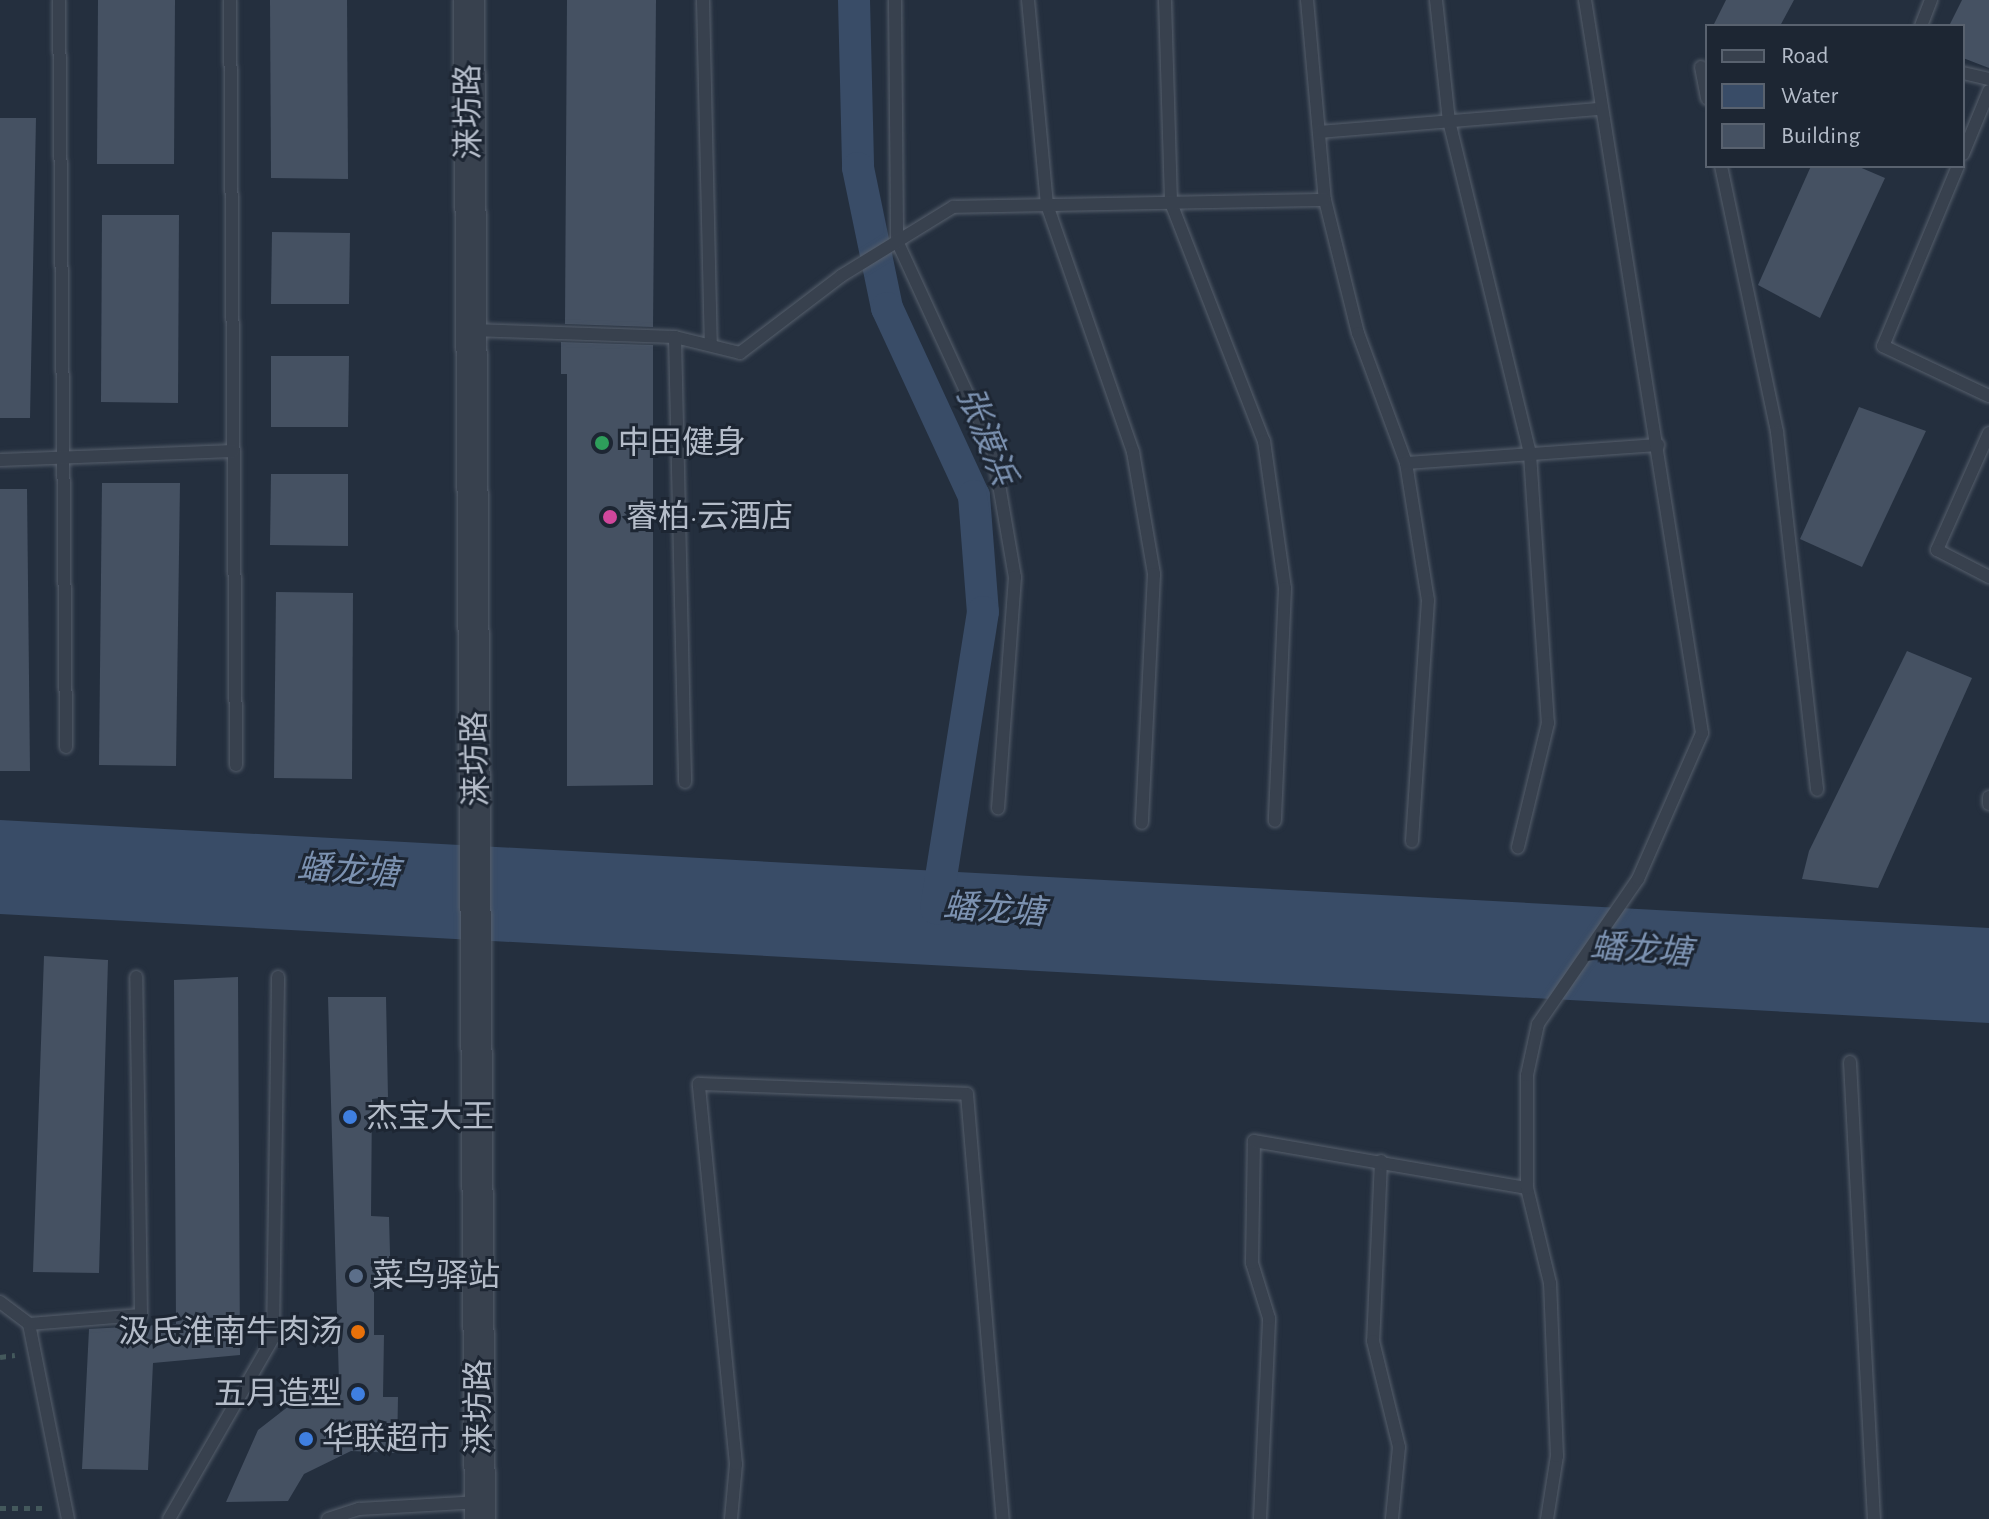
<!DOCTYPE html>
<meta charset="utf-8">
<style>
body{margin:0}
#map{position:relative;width:1989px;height:1519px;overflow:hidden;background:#242f3e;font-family:"Alegreya Sans","Noto Sans SC",sans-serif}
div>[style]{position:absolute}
.water>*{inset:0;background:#394c67}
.canal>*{height:32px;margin:-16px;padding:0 16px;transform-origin:16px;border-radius:16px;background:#394c67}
.building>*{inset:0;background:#455162}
.path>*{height:5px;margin-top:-2.5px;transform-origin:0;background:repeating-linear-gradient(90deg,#44595c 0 6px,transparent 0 12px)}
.roads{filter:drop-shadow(0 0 2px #565f6c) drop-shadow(0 0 2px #565f6c)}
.service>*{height:12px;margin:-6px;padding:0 6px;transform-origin:6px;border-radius:6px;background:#38414e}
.tertiary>*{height:30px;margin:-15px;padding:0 15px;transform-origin:15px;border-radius:15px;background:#38414e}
.dots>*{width:22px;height:22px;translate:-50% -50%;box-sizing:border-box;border:4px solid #1d2633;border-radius:50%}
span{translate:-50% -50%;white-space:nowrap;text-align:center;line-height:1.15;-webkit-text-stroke:6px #1d2633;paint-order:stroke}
.street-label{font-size:32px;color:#b4bcc9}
.poi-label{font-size:32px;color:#b4bcc9}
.left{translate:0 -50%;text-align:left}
.right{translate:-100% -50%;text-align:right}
.water-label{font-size:34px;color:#7c92b1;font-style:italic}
.legend{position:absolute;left:1705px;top:24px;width:260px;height:144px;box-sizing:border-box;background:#1d2633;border:2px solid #59626f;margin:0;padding:10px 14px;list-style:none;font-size:24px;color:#b4bcc9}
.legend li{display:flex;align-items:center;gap:16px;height:40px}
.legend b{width:40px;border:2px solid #59626f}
</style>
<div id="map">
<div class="water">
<div style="clip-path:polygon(0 820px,1989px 928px,1989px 1023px,0 914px)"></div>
</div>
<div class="canal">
<div style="left:854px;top:0;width:168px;rotate:88.6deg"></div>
<div style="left:858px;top:168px;width:143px;rotate:78.3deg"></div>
<div style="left:887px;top:308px;width:207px;rotate:65.2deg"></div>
<div style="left:974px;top:496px;width:116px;rotate:85.6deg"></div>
<div style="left:983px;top:612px;width:300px;rotate:99deg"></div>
</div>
<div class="building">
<div style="clip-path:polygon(98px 0,175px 0,174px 164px,97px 164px)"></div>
<div style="clip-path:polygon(270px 0,347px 0,348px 179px,271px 178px)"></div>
<div style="clip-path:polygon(567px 0,656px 0,653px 327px,565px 324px)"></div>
<div style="clip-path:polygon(1726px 0,1794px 0,1780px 26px,1713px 26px)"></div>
<div style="clip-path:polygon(1962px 0,1989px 0,1989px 68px,1963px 58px,1963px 26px,1949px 26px)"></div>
<div style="clip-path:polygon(0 118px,36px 118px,30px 418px,0 418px)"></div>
<div style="clip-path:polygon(1811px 166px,1857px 166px,1885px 178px,1820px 318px,1758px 285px)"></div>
<div style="clip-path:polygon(102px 215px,179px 215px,178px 403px,101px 402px)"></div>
<div style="clip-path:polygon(272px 232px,350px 233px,349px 304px,271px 304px)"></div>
<div style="clip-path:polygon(561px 342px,653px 345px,653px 785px,567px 786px,567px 374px,561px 374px)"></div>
<div style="clip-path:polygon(271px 356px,349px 356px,348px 427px,271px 427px)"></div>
<div style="clip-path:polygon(1859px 407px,1926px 431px,1862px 567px,1800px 539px)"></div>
<div style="clip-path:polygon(271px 474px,348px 474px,348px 546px,270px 545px)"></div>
<div style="clip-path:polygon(102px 483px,180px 483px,176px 766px,99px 765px)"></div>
<div style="clip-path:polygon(0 489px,27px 489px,30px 771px,0 771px)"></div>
<div style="clip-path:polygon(276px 592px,353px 593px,352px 779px,274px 778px)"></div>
<div style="clip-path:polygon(1907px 651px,1972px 678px,1878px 888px,1802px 879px,1809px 851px)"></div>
<div style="clip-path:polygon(44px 956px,108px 960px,99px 1273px,33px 1272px)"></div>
<div style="clip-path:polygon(238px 977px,240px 1355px,153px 1363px,148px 1470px,82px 1469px,89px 1329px,176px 1324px,174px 980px)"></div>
<div style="clip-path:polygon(328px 997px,386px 997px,388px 1097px,372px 1099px,371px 1216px,389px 1217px,391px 1289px,374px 1290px,374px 1335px,384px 1335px,383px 1397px,398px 1397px,397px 1453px,351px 1451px,304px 1474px,288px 1501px,226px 1502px,258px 1430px,303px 1395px,339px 1383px)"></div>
</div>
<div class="path">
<div style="left:0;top:1357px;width:15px;rotate:-8deg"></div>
<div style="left:0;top:1508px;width:47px"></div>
</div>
<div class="roads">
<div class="service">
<div style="left:59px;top:0;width:747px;rotate:89.46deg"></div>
<div style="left:230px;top:0;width:765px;rotate:89.55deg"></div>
<div style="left:703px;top:0;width:345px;rotate:88.7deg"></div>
<div style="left:895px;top:0;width:241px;rotate:89.5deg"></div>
<div style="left:897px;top:241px;width:230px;rotate:65.3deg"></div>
<div style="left:993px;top:450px;width:129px;rotate:80.2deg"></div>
<div style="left:1015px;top:577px;width:232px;rotate:94.2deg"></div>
<div style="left:1028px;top:0;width:206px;rotate:84.7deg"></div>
<div style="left:1047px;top:205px;width:262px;rotate:70.8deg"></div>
<div style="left:1133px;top:452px;width:124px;rotate:80.2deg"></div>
<div style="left:1154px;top:574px;width:249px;rotate:92.8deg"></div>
<div style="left:1165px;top:0;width:203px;rotate:88.3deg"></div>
<div style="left:1171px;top:203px;width:256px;rotate:68.7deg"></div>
<div style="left:1264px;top:441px;width:148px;rotate:81.9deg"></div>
<div style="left:1285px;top:588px;width:233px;rotate:92.5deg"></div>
<div style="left:1307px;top:0;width:201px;rotate:84.9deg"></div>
<div style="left:1325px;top:200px;width:137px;rotate:76.1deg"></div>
<div style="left:1358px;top:333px;width:139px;rotate:69.7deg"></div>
<div style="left:1406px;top:463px;width:139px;rotate:80.9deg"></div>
<div style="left:1428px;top:600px;width:242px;rotate:93.8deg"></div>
<div style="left:1436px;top:0;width:122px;rotate:83.9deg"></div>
<div style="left:1449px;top:121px;width:343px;rotate:76.3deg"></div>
<div style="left:1530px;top:454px;width:270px;rotate:86.2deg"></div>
<div style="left:1548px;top:723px;width:128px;rotate:103.6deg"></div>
<div style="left:1921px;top:26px;width:28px;rotate:-69deg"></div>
<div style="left:1701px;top:67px;width:32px;rotate:79deg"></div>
<div style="left:1963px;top:73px;width:27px;rotate:13deg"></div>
<div style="left:1319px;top:132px;width:280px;rotate:-4.7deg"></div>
<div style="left:1963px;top:154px;width:68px;rotate:-67.6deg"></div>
<div style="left:1721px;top:166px;width:272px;rotate:78.1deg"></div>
<div style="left:1777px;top:432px;width:360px;rotate:83.6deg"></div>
<div style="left:1958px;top:166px;width:195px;rotate:112.6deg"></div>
<div style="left:1883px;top:346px;width:117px;rotate:25.3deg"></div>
<div style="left:472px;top:330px;width:203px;rotate:2deg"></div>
<div style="left:675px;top:337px;width:67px;rotate:13.8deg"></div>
<div style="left:740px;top:353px;width:127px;rotate:-37.3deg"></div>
<div style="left:841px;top:276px;width:132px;rotate:-31.6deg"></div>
<div style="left:953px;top:207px;width:372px;rotate:-1.1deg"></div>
<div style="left:675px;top:337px;width:445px;rotate:88.7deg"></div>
<div style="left:1989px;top:433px;width:128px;rotate:114deg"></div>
<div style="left:1937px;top:550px;width:59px;rotate:27.4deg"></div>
<div style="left:0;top:460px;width:234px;rotate:-2.2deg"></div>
<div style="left:1406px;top:463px;width:253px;rotate:-4.1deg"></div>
<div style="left:1989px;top:797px;width:7px;rotate:90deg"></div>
<div style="left:1850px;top:1062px;width:458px;rotate:87deg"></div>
<div style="left:1381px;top:1161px;width:180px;rotate:92.5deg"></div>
<div style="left:1373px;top:1341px;width:109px;rotate:76.2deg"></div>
<div style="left:1399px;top:1447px;width:72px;rotate:95.6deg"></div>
<div style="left:0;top:1302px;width:36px;rotate:37deg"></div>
<div style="left:29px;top:1324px;width:199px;rotate:78.7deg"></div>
<div style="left:29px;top:1324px;width:112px;rotate:-4.6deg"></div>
<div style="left:141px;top:1315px;width:338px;rotate:-90.8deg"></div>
<div style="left:169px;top:1519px;width:209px;rotate:-60.1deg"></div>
<div style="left:273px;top:1338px;width:361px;rotate:-89.2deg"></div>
<div style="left:328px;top:1519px;width:33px;rotate:-18deg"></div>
<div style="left:359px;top:1509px;width:121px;rotate:-3.3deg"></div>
<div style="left:731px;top:1519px;width:55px;rotate:-84.8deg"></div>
<div style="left:736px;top:1464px;width:382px;rotate:-95.6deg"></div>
<div style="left:699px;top:1084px;width:268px;rotate:2.1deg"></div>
<div style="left:967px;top:1094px;width:427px;rotate:85.2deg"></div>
<div style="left:1260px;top:1519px;width:201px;rotate:-87.4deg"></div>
<div style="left:1269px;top:1318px;width:58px;rotate:-107.2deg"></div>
<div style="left:1252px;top:1263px;width:122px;rotate:-89.1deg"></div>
<div style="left:1254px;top:1141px;width:277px;rotate:9.8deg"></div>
<div style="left:1547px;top:1519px;width:64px;rotate:-81deg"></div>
<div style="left:1557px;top:1456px;width:173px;rotate:-92.3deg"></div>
<div style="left:1550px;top:1283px;width:98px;rotate:-103.6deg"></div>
<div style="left:1527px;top:1188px;width:113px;rotate:-90deg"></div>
<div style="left:1527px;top:1075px;width:52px;rotate:-77.8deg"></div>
<div style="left:1538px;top:1024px;width:176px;rotate:-55.4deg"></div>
<div style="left:1638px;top:879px;width:159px;rotate:-66.3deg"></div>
<div style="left:1702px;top:733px;width:742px;rotate:-99.07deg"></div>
</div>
<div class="tertiary">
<div style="left:469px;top:0;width:1519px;rotate:89.59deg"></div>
</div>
</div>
<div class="dots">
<div style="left:602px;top:443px;background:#2e9e5b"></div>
<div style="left:610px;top:517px;background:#d1479c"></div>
<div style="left:350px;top:1117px;background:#3f7fe0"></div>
<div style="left:356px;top:1276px;background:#5c6f8a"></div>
<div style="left:358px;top:1332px;background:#e8710a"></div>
<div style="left:358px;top:1394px;background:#3f7fe0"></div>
<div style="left:306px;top:1439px;background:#3f7fe0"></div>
</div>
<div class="street-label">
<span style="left:469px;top:112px;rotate:-90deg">涞坊路</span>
<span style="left:476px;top:759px;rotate:-91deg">涞坊路</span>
<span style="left:479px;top:1407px;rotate:-90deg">涞坊路</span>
</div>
<div class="poi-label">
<span class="left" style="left:618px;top:443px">中田健身</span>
<span class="left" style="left:626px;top:517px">睿柏·云酒店</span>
<span class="left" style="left:366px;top:1117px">杰宝大王</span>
<span class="left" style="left:372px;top:1276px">菜鸟驿站</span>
<span class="right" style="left:342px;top:1332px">汲氏淮南牛肉汤</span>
<span class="right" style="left:342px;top:1394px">五月造型</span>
<span class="left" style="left:322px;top:1439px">华联超市</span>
</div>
<div class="water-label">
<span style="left:985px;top:436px;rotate:68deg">张渡浜</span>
<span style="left:348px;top:872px;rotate:4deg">蟠龙塘</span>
<span style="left:994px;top:911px;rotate:4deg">蟠龙塘</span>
<span style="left:1641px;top:951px;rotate:4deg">蟠龙塘</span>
</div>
<ul class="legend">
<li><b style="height:10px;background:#38414e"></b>Road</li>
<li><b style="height:22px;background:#394c67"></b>Water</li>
<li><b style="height:22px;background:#455162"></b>Building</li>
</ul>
</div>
